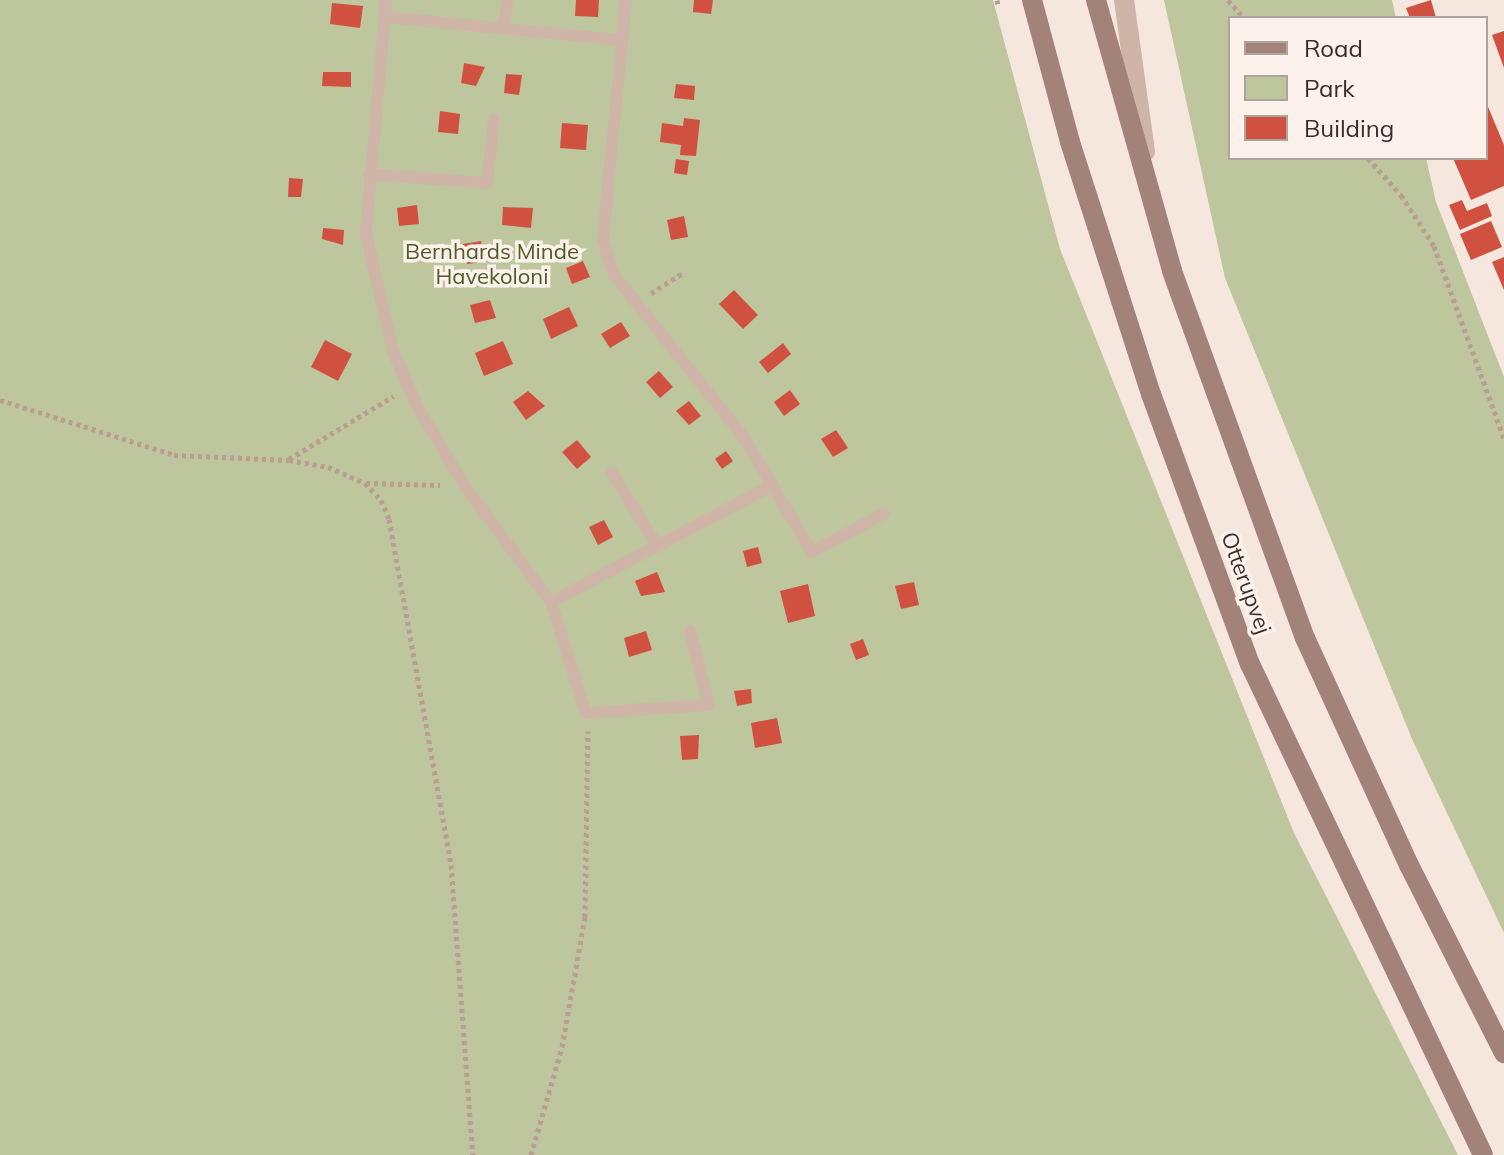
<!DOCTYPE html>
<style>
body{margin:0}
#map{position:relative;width:1504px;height:1155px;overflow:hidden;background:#f5e7de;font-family:Mulish,sans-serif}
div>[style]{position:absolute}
.green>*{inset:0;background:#bdc69c}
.building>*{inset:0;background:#d15140}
.path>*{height:5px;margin-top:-2.5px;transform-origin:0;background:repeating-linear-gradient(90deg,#bb9e92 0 4px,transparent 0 8px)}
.service>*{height:12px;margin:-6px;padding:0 6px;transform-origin:6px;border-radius:6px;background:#cfb5a8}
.tertiary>*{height:20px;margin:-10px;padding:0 10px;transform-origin:10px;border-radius:10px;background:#cfb5a8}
.secondary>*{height:20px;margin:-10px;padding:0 10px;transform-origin:10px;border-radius:10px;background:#a38379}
span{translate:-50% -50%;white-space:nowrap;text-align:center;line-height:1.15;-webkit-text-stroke:7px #fcf2eb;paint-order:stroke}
.park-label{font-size:22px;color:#4f5c2a}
.street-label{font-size:22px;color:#3b2c29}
.legend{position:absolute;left:1228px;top:16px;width:260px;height:144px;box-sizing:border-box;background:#fcf2eb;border:2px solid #afa39d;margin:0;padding:10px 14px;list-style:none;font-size:24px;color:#3b2c29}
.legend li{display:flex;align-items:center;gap:16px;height:40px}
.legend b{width:40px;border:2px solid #afa39d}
</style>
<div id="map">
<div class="green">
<div style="clip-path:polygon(0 0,993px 0,1060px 249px,1294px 833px,1458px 1155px,0 1155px)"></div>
<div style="clip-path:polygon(1164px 0,1392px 0,1396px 18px,1230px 18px,1230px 158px,1426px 158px,1436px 202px,1504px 377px,1504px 933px,1412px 739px,1225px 278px)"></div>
</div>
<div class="building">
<div style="clip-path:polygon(576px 0,599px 0,598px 17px,575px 16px)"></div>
<div style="clip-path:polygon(694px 0,713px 0,711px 14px,693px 12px)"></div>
<div style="clip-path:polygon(1431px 0,1436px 18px,1410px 18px,1406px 8px)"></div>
<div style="clip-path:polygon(332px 3px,363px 6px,360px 28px,330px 24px)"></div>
<div style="clip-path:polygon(1504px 31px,1504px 68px,1492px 35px)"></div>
<div style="clip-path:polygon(464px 63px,485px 67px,476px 86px,461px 83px)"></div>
<div style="clip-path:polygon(323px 72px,351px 72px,351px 87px,322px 86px)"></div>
<div style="clip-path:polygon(506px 74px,522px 75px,519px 95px,504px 93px)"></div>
<div style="clip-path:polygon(676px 84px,695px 86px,694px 100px,674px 98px)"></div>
<div style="clip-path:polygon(1486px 102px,1504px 145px,1504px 186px,1471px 200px,1453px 158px,1486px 158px)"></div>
<div style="clip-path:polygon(440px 111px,460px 114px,458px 134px,438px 132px)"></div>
<div style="clip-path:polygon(684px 118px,700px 120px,696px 156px,680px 155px,681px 145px,660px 142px,662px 123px,683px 126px)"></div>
<div style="clip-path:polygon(562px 123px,588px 125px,586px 150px,560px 148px)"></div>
<div style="clip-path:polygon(676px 159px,689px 161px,687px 175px,674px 173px)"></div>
<div style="clip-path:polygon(289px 178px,303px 179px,301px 197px,288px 197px)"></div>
<div style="clip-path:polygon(1462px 200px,1467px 211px,1487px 203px,1492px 216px,1460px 230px,1449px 205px)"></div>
<div style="clip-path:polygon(417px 205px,419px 224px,399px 226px,397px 208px)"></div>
<div style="clip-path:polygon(503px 207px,533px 208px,531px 228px,502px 225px)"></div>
<div style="clip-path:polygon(684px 216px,688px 237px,671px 240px,667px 220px)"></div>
<div style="clip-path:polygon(1491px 221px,1502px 247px,1471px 260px,1460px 234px)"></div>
<div style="clip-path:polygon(323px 228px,344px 230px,343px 245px,322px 239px)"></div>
<div style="clip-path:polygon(481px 241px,484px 262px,467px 264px,463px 244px)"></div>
<div style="clip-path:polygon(1504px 257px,1504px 290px,1492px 262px)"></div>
<div style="clip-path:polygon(583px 261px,590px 277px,572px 284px,566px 268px)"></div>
<div style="clip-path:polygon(734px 290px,758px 315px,743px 329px,719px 304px)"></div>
<div style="clip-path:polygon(490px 300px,496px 318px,475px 323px,470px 305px)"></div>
<div style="clip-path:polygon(569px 307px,578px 326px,551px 339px,543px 319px)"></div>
<div style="clip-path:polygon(621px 322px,630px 336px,610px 348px,601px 334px)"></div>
<div style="clip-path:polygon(325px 340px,352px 354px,338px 381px,311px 367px)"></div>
<div style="clip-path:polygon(503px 341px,513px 364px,484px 376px,475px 353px)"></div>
<div style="clip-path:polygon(783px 343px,791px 354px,768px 373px,759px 362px)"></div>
<div style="clip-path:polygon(659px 371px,673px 387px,660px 398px,646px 382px)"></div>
<div style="clip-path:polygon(790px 390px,800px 404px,784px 416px,774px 402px)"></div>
<div style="clip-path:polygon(528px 391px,545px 406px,526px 420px,513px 402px)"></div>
<div style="clip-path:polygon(689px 401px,701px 416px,689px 425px,676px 411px)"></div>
<div style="clip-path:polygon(836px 430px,848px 448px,833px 457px,821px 439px)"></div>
<div style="clip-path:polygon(577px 440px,591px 457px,577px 469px,562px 452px)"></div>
<div style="clip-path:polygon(726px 451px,733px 461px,722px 469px,715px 459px)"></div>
<div style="clip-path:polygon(604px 520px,613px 537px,598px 545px,589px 527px)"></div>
<div style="clip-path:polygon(758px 547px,762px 563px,747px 567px,743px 551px)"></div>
<div style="clip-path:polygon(657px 572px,665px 592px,641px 596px,635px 581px)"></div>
<div style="clip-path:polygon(914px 582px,919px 605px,901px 609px,895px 586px)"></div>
<div style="clip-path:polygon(808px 584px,815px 616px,788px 623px,780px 591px)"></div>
<div style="clip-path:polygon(646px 631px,652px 650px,629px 657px,624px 638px)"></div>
<div style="clip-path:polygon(863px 639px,869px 655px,856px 660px,850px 644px)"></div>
<div style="clip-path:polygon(751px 689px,752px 703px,737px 706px,734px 691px)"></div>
<div style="clip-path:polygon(777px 718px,782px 743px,755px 748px,751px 723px)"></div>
<div style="clip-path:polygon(699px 735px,698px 759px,682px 760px,680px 736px)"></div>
</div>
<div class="path">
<div style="left:997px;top:0;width:5px;rotate:79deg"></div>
<div style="left:1228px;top:0;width:24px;rotate:48deg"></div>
<div style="left:1368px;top:158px;width:50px;rotate:48.3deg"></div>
<div style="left:1401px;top:195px;width:61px;rotate:57.1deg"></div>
<div style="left:1434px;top:246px;width:204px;rotate:70deg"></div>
<div style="left:651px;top:293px;width:36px;rotate:-32deg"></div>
<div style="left:0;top:400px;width:182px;rotate:17.5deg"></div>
<div style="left:174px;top:455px;width:115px;rotate:2.5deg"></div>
<div style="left:289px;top:460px;width:40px;rotate:10deg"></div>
<div style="left:328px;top:467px;width:40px;rotate:23.4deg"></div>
<div style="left:365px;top:483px;width:23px;rotate:47deg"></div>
<div style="left:381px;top:500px;width:21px;rotate:67deg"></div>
<div style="left:389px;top:519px;width:352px;rotate:79.8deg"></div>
<div style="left:451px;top:865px;width:291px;rotate:85.7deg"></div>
<div style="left:289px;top:459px;width:122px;rotate:-31deg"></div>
<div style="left:366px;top:483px;width:74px;rotate:1.5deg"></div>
<div style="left:531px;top:1155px;width:112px;rotate:-74deg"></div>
<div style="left:562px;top:1047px;width:132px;rotate:-80deg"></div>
<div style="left:585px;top:917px;width:186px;rotate:-89.1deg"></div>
</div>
<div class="service">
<div style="left:386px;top:0;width:235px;rotate:94.9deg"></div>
<div style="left:366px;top:234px;width:120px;rotate:77deg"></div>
<div style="left:393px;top:351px;width:62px;rotate:66.3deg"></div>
<div style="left:418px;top:408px;width:90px;rotate:59.1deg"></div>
<div style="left:464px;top:485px;width:146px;rotate:53.4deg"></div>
<div style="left:551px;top:602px;width:116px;rotate:72.5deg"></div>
<div style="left:586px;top:713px;width:123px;rotate:-3.7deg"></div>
<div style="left:709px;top:705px;width:76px;rotate:-104.4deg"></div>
<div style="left:626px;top:0;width:242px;rotate:95.5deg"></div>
<div style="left:603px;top:241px;width:36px;rotate:72deg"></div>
<div style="left:614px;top:275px;width:206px;rotate:51.3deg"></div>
<div style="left:743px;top:436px;width:135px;rotate:59.3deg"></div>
<div style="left:812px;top:552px;width:81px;rotate:-28.2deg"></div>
<div style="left:385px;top:17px;width:237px;rotate:5.6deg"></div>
<div style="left:504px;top:26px;width:26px;rotate:-83deg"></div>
<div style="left:369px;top:174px;width:118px;rotate:4.4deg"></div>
<div style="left:487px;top:183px;width:64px;rotate:-83.8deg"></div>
<div style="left:612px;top:473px;width:87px;rotate:58.1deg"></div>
<div style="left:551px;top:602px;width:251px;rotate:-27.8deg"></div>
</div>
<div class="tertiary">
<div style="left:1124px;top:0;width:153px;rotate:82.1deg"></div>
</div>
<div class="secondary">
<div style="left:1032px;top:0;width:147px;rotate:75deg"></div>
<div style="left:1070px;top:142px;width:265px;rotate:72.2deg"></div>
<div style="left:1151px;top:394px;width:288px;rotate:69.9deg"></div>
<div style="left:1250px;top:664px;width:543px;rotate:64.61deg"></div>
<div style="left:1096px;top:0;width:281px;rotate:74.3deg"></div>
<div style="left:1172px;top:271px;width:390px;rotate:70.1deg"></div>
<div style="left:1305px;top:638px;width:250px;rotate:65.4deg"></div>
<div style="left:1409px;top:865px;width:211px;rotate:63.2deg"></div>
</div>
<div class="park-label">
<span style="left:492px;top:264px">Bernhards Minde<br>Havekoloni</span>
</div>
<div class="street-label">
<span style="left:1246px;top:583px;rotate:70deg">Otterupvej</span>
</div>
<ul class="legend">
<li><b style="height:10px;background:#a38379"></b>Road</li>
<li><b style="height:22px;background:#bdc69c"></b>Park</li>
<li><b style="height:22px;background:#d15140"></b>Building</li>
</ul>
</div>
